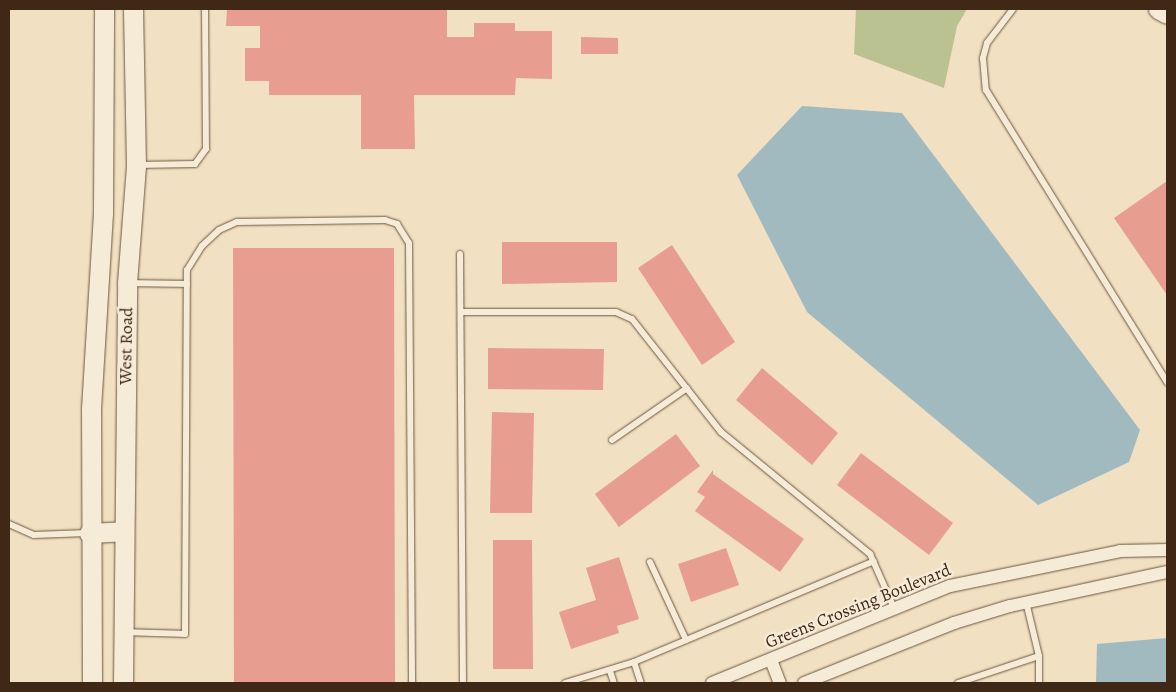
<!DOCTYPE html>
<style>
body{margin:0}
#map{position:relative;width:1176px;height:692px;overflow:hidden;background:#f1e0c1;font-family:Alegreya,serif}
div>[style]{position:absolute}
.green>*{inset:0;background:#bbc292}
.water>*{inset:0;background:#a1babf}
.building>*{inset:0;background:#e89d91}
.roads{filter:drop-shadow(0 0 1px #6c5641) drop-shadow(0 0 1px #6c5641)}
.lane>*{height:6px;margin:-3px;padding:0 3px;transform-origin:3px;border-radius:3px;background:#f6ebd7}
.street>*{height:12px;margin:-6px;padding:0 6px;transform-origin:6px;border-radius:6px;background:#f6ebd7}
.secondary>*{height:19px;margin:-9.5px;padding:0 9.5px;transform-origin:9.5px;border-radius:9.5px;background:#f6ebd7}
span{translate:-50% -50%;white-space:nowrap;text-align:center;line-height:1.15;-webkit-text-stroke:5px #f6ebd7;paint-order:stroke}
.street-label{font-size:18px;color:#402816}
.frame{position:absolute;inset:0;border:10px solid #402816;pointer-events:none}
</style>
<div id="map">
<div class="green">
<div style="clip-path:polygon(856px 9px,967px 9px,957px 26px,944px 88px,854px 54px)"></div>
</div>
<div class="water">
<div style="clip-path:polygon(802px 106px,902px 113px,1140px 430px,1129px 462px,1038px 505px,807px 312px,737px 175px)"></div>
<div style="clip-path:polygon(1167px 638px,1167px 683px,1096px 683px,1097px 644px)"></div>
</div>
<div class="building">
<div style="clip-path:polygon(227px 9px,447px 9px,447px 37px,474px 37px,474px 23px,515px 23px,515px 31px,552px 31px,552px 79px,516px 78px,515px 95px,414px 95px,415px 149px,361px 149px,361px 95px,269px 95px,269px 81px,245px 81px,245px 48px,260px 48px,260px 26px,226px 26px)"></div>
<div style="clip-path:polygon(581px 37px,618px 38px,618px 54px,581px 54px)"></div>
<div style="clip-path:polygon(1167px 181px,1167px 295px,1114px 218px)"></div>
<div style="clip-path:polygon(502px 242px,617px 242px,617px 282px,502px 284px)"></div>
<div style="clip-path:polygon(672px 245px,735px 342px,702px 365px,638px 268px)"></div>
<div style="clip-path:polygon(233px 248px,394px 248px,395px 683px,234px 683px)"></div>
<div style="clip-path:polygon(488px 348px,604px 349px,603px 390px,488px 389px)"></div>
<div style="clip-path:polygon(762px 368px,838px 433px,812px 465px,736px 400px)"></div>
<div style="clip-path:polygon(492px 412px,534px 413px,532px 513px,490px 513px)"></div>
<div style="clip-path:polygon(676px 434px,700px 466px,619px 527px,595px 494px)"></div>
<div style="clip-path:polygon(861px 453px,953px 523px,929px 555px,837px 485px)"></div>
<div style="clip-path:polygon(713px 470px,713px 474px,804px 539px,780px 572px,695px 511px,705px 497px,697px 492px)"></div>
<div style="clip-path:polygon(493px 540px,532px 540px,533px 669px,493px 669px)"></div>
<div style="clip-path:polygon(726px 548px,739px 585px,691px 602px,678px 564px)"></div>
<div style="clip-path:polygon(619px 557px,639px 619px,617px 626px,619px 633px,571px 649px,559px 612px,596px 600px,586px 568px)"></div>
</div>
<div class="roads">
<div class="lane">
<div style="left:1013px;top:9px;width:43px;rotate:127.4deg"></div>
<div style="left:987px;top:43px;width:16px;rotate:105deg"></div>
<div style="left:983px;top:58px;width:32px;rotate:85deg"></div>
<div style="left:986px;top:90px;width:344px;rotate:58.2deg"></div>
<div style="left:137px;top:165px;width:58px;rotate:-1deg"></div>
<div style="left:195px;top:164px;width:19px;rotate:-54deg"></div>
<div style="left:206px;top:149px;width:140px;rotate:-90.4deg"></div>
<div style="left:460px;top:254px;width:429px;rotate:89.6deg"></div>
<div style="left:129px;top:283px;width:58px;rotate:1deg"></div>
<div style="left:461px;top:312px;width:155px"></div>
<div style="left:616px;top:312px;width:17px;rotate:24deg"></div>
<div style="left:632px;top:319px;width:144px;rotate:51.8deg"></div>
<div style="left:721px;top:432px;width:193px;rotate:39.3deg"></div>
<div style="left:870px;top:554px;width:59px;rotate:66deg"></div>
<div style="left:612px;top:440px;width:91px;rotate:-34.7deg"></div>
<div style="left:9px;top:524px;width:27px;rotate:24deg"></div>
<div style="left:34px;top:535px;width:53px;rotate:-2.2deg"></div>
<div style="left:650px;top:562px;width:86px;rotate:65.2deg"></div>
<div style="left:125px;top:632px;width:60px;rotate:1.9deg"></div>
<div style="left:185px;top:634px;width:364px;rotate:-89.7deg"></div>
<div style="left:187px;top:270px;width:28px;rotate:-58deg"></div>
<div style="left:202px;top:246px;width:23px;rotate:-43deg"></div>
<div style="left:219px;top:230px;width:20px;rotate:-24deg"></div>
<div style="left:237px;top:222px;width:148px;rotate:-0.8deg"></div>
<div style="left:385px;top:220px;width:13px;rotate:18deg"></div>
<div style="left:397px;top:224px;width:22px;rotate:58deg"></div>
<div style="left:409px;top:243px;width:440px;rotate:89.6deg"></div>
<div style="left:1039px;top:656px;width:27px;rotate:90deg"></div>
<div style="left:634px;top:662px;width:22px;rotate:72deg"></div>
<div style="left:610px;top:671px;width:13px;rotate:72deg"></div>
<div style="left:565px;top:683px;width:72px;rotate:-16.9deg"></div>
<div style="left:634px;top:662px;width:260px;rotate:-22.8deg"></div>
<div style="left:958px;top:683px;width:85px;rotate:-18.4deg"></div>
<div style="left:1039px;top:656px;width:56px;rotate:-103.5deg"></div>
</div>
<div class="street">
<div style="left:771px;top:660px;width:25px;rotate:69deg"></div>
<div style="left:712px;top:683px;width:257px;rotate:-22.2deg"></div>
<div style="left:950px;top:586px;width:174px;rotate:-11.6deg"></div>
<div style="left:1120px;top:551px;width:47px;rotate:-1.2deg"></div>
<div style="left:804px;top:683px;width:162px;rotate:-21.8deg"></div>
<div style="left:954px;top:623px;width:59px;rotate:-16.9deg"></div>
<div style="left:1010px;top:606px;width:161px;rotate:-12.2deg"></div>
</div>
<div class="secondary">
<div style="left:1158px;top:9px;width:10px;rotate:29deg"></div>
<div style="left:89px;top:533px;width:34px;rotate:-3deg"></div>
<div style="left:92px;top:683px;width:274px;rotate:-90.2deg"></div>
<div style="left:91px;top:409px;width:196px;rotate:-86.5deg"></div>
<div style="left:103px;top:213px;width:204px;rotate:-89.7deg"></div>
<div style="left:123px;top:683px;width:400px;rotate:-89.4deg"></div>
<div style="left:127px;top:283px;width:118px;rotate:-85.6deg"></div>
<div style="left:136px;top:165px;width:156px;rotate:-91.1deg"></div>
</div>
</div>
<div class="street-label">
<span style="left:126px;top:346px;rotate:-89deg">West Road</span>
<span style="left:858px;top:606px;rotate:-22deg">Greens Crossing Boulevard</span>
</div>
<div class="frame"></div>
</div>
